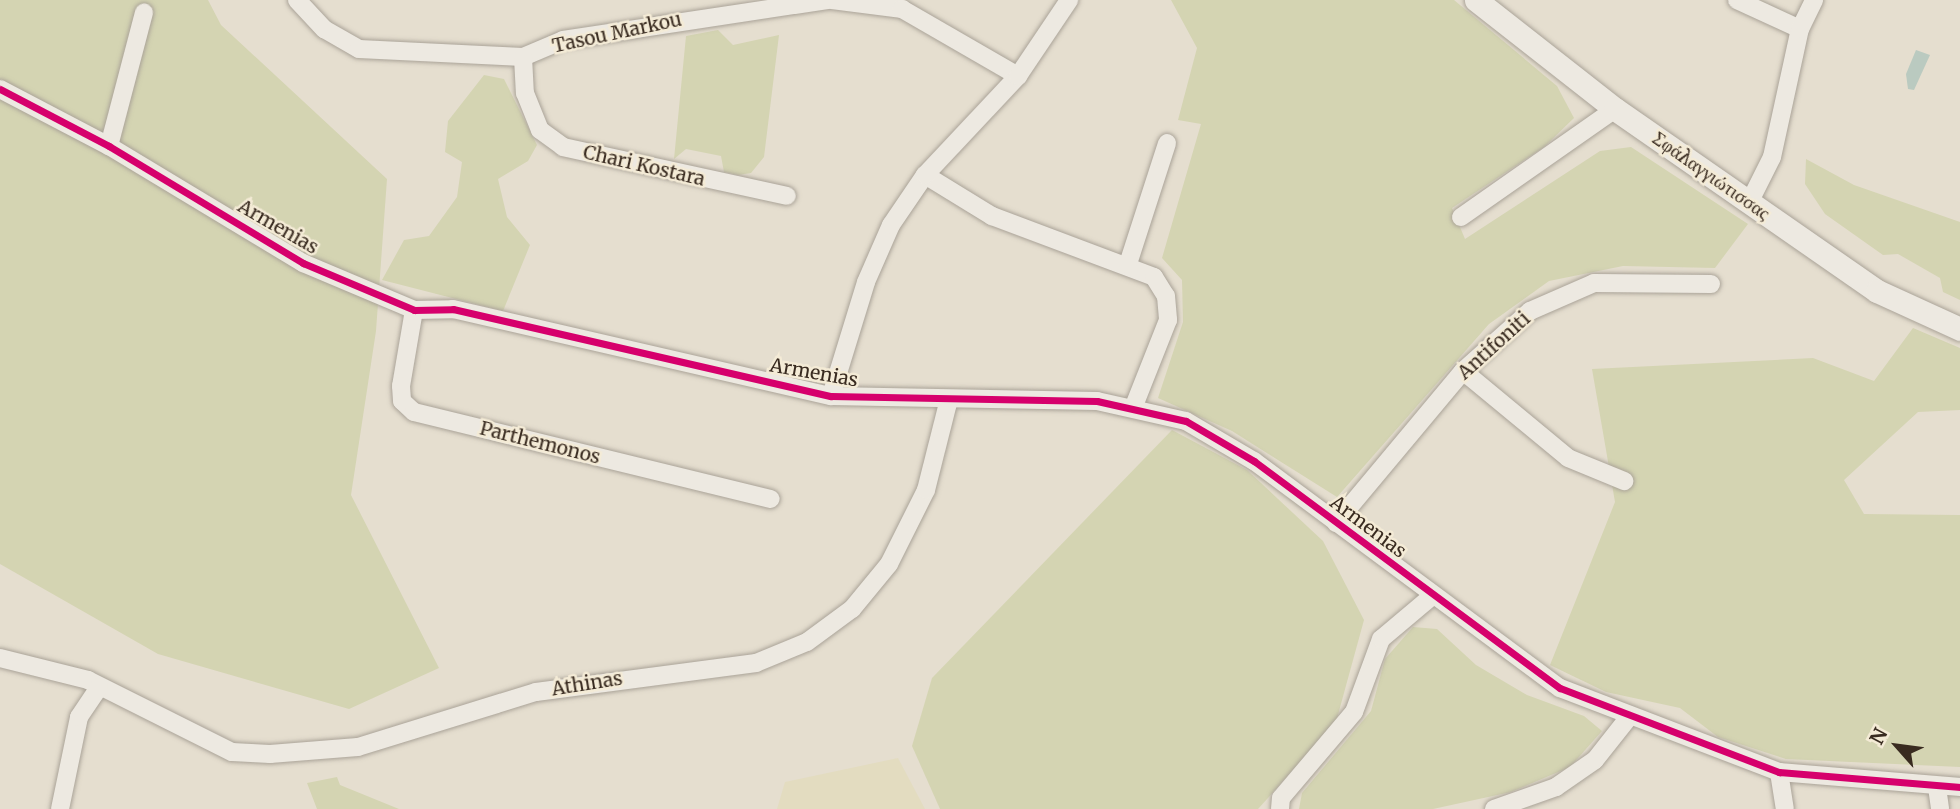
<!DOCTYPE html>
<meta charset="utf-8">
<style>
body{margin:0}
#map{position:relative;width:1960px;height:809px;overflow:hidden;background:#e5decf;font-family:Merriweather,serif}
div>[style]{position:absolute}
.farmland>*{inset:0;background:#e3dcc0}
.green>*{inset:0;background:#d4d4b2}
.water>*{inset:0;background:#bacac0}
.roads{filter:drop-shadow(0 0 2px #aaa398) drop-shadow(0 0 2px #aaa398)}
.minor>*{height:18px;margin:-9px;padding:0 9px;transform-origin:9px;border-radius:9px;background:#ede9e1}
.tertiary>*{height:23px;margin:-11.5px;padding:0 11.5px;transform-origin:11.5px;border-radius:11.5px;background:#ede9e1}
.cycleway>*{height:7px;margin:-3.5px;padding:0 3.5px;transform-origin:3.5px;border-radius:3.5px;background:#d6006c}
span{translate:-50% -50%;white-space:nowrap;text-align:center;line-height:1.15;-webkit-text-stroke:5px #f4ebd6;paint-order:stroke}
.street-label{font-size:19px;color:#392b20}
.north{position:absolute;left:1862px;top:711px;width:70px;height:70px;-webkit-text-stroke:5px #f4ebd6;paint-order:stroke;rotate:298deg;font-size:19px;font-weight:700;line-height:28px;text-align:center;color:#392b20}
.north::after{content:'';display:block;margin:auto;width:24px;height:32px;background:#392b20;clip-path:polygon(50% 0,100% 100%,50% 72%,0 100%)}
</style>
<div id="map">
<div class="farmland">
<div style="clip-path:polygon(898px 758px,925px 809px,777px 809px,785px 782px)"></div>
</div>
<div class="green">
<div style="clip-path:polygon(0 0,208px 0,221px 25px,387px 179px,376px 331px,351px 495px,439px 668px,349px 709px,158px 654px,0 564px)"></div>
<div style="clip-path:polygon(1171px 0,1454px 0,1557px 86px,1574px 118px,1544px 147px,1452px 208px,1465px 239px,1600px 151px,1631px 147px,1748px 224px,1715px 268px,1623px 266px,1549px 281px,1489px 324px,1337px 497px,1232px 431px,1158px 398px,1183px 322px,1182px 280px,1162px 258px,1201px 124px,1178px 120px,1197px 48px)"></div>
<div style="clip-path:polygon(718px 30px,733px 45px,779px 35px,764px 157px,751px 173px,738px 175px,724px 172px,721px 156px,686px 149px,674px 159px,686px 36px)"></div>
<div style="clip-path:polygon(484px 75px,504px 79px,537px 145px,528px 161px,498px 179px,507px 217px,530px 245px,503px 311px,382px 280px,404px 240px,429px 236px,457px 197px,462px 162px,445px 152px,448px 121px)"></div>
<div style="clip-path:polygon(1806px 159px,1854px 185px,1960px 222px,1960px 300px,1943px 292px,1940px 278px,1898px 254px,1883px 255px,1825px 214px,1805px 184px)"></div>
<div style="clip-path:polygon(1913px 328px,1960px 348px,1960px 410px,1918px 412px,1844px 480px,1864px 514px,1960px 515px,1960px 767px,1786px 759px,1718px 737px,1680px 708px,1606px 692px,1550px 665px,1615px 502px,1592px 369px,1813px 358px,1874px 381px)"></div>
<div style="clip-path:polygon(1172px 430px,1247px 470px,1323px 541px,1364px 620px,1336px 722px,1258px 809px,940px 809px,912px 746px,932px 678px)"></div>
<div style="clip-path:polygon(1413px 627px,1437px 629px,1476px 665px,1527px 695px,1584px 716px,1602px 731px,1570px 767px,1511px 792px,1433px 809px,1299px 809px,1302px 793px,1371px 711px,1385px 659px)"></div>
<div style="clip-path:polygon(337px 777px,340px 785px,399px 809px,317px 809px,307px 783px)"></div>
</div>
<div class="water">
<div style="clip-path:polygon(1916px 50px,1930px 55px,1914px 90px,1908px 89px,1906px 74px)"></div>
</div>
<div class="roads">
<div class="minor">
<div style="left:297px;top:0;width:40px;rotate:47deg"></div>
<div style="left:324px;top:29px;width:40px;rotate:29.7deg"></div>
<div style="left:359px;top:49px;width:164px;rotate:2.8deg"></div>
<div style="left:523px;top:57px;width:43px;rotate:-23deg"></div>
<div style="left:563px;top:40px;width:269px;rotate:-8.6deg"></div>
<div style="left:832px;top:0;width:71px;rotate:7.3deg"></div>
<div style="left:902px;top:9px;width:134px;rotate:30deg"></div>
<div style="left:1737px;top:0;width:69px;rotate:24.7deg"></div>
<div style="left:523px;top:57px;width:36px;rotate:87deg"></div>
<div style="left:525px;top:93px;width:40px;rotate:68deg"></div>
<div style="left:540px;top:130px;width:29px;rotate:36deg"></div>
<div style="left:563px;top:147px;width:229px;rotate:12.3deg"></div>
<div style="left:0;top:89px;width:123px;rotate:27.6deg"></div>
<div style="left:109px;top:146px;width:227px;rotate:31.1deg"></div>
<div style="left:303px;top:263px;width:121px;rotate:22.9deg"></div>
<div style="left:414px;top:310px;width:39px;rotate:-1deg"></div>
<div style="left:453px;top:309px;width:388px;rotate:13deg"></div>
<div style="left:831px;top:396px;width:266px;rotate:1.1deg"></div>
<div style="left:1097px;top:401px;width:91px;rotate:12.7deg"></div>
<div style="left:1186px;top:421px;width:79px;rotate:30.5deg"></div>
<div style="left:1254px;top:461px;width:381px;rotate:36.6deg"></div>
<div style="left:1560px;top:688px;width:235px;rotate:21deg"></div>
<div style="left:1779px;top:772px;width:182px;rotate:4.7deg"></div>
<div style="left:109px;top:146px;width:138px;rotate:-75.3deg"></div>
<div style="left:925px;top:175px;width:79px;rotate:31.5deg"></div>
<div style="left:992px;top:216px;width:173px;rotate:20.6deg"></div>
<div style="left:1154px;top:277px;width:22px;rotate:58deg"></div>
<div style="left:1166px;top:296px;width:24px;rotate:85deg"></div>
<div style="left:1168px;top:320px;width:92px;rotate:111.6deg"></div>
<div style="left:1749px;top:203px;width:51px;rotate:-63.4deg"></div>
<div style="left:1772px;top:157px;width:131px;rotate:-77.7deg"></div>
<div style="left:1800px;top:29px;width:32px;rotate:-64deg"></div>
<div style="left:1461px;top:217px;width:188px;rotate:-35deg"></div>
<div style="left:1128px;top:264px;width:127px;rotate:-72.1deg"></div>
<div style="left:414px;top:310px;width:77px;rotate:99.7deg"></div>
<div style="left:401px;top:386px;width:15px;rotate:86deg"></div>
<div style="left:402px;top:401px;width:16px;rotate:43deg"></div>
<div style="left:414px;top:412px;width:367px;rotate:13.7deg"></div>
<div style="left:1463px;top:371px;width:136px;rotate:39.6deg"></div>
<div style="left:1568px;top:458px;width:61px;rotate:22.3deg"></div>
<div style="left:831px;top:396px;width:119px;rotate:-72.9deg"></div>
<div style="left:866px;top:282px;width:62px;rotate:-66.3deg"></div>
<div style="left:891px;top:225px;width:60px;rotate:-55.8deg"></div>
<div style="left:925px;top:175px;width:136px;rotate:-46.8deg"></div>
<div style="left:1018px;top:76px;width:92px;rotate:-56.1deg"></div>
<div style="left:1336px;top:523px;width:198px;rotate:-50.1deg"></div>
<div style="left:1463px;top:371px;width:90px;rotate:-41.8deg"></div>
<div style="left:1530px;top:311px;width:70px;rotate:-23.6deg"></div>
<div style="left:1594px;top:283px;width:117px;rotate:0.5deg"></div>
<div style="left:0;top:658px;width:91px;rotate:14deg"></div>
<div style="left:88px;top:680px;width:161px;rotate:26.6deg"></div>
<div style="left:232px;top:752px;width:38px;rotate:3deg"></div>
<div style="left:270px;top:754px;width:88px;rotate:-4.5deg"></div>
<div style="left:358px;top:747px;width:186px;rotate:-17.2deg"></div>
<div style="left:536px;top:692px;width:222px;rotate:-7.5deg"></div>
<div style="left:756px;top:663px;width:55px;rotate:-22.4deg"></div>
<div style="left:807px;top:642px;width:56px;rotate:-36.3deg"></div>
<div style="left:852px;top:609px;width:58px;rotate:-50.6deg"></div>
<div style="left:889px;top:564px;width:83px;rotate:-63.4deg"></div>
<div style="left:926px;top:490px;width:90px;rotate:-75.8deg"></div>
<div style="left:1779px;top:772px;width:37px;rotate:81deg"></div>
<div style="left:1937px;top:787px;width:22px;rotate:82deg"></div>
<div style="left:60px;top:809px;width:94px;rotate:-78.3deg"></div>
<div style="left:79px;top:717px;width:36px;rotate:-56deg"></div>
<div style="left:1280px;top:809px;width:11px;rotate:-85deg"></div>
<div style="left:1281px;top:798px;width:113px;rotate:-49.7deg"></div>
<div style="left:1354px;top:712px;width:78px;rotate:-69.7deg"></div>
<div style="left:1381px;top:639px;width:67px;rotate:-40.1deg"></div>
<div style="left:1494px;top:809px;width:66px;rotate:-19.5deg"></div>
<div style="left:1556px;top:787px;width:47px;rotate:-34.7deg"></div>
<div style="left:1595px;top:760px;width:55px;rotate:-51.7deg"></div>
</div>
<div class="tertiary">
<div style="left:1476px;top:0;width:177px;rotate:38.1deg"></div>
<div style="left:1615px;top:109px;width:319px;rotate:34.8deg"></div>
<div style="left:1877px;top:291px;width:91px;rotate:24.6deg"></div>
</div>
</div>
<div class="cycleway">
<div style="left:0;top:89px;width:123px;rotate:27.6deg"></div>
<div style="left:109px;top:146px;width:227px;rotate:31.1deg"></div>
<div style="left:303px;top:263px;width:121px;rotate:22.9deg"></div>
<div style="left:414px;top:310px;width:39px;rotate:-1deg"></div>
<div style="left:453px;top:309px;width:388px;rotate:13deg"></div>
<div style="left:831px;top:396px;width:266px;rotate:1.1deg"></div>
<div style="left:1097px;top:401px;width:91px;rotate:12.7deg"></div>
<div style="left:1186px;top:421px;width:79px;rotate:30.5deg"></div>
<div style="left:1254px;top:461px;width:381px;rotate:36.6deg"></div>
<div style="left:1560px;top:688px;width:235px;rotate:21deg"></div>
<div style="left:1779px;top:772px;width:182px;rotate:4.7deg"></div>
</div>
<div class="street-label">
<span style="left:617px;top:33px;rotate:-12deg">Tasou Markou</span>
<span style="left:644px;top:166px;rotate:13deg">Chari Kostara</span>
<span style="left:1711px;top:176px;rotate:35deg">Σφάλαγγιώτισσας</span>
<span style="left:278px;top:227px;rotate:30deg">Armenias</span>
<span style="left:1494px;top:346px;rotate:-42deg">Antifoniti</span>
<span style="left:814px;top:373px;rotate:10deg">Armenias</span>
<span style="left:540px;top:443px;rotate:14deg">Parthemonos</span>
<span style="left:1368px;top:527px;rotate:37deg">Armenias</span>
<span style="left:587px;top:684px;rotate:-9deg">Athinas</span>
</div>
<div class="north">N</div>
</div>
